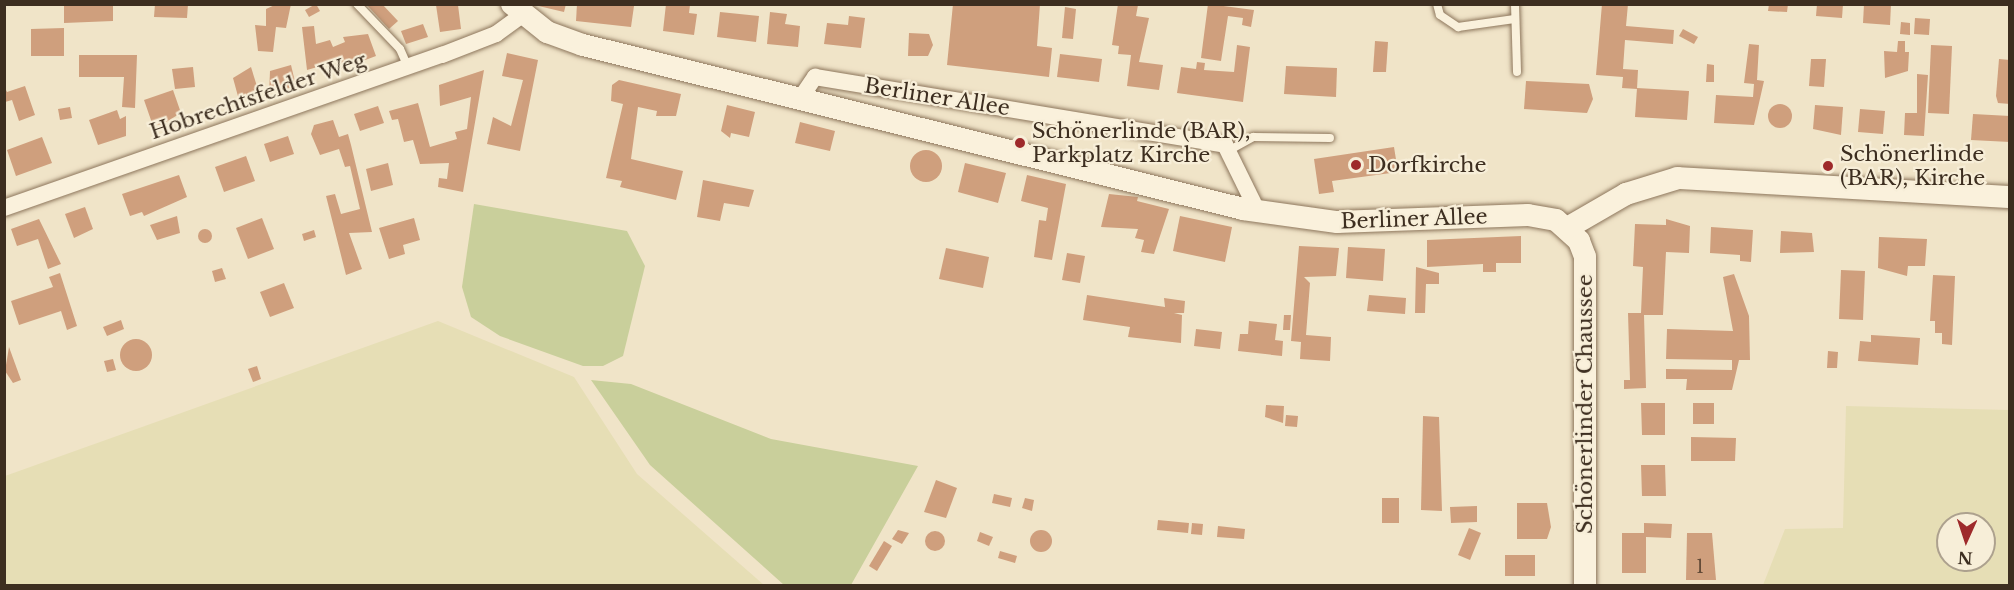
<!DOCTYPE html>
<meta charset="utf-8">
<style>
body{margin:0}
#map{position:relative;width:2014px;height:590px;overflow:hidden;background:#f0e4c8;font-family:"Libre Baskerville",serif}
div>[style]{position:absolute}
.farmland>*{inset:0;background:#e6deb5}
.green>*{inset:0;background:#c9cf9b}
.building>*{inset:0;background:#cf9f7d}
.round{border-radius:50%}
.roads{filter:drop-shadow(0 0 2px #8d765c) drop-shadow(0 0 2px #8d765c)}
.service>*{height:8px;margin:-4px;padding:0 4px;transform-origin:4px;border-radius:4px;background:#faf1dc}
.minor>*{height:16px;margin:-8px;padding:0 8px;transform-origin:8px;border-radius:8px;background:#faf1dc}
.secondary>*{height:22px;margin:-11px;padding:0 11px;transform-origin:11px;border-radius:11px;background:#faf1dc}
.dots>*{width:16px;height:16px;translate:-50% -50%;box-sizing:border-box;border:3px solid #f7eed8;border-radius:50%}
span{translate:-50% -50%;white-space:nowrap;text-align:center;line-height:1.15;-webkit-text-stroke:4.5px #f7eed8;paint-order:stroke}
.number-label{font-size:18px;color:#624a37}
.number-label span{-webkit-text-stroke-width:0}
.street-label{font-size:21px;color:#3d2e20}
.poi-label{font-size:21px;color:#3d2e20}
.left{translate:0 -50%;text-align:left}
.frame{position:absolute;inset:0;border:6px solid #3d2e20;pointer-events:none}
.north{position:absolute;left:1936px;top:512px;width:60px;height:60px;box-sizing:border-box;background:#f7eed8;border:2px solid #ada18e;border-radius:50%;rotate:183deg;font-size:16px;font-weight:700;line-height:24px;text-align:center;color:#3d2e20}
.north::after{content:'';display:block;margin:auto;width:21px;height:27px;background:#9e2a2b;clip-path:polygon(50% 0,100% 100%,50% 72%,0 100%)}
</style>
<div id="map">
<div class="farmland">
<div style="clip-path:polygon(438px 321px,574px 377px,637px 474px,764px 585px,5px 585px,5px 476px)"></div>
<div style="clip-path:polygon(evenodd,1846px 406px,2009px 410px,2009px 585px,1763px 585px,1785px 529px,1843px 528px,1846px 406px,1948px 524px,1984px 524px,1984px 560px,1948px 560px,1948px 524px)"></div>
</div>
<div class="green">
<div style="clip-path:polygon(474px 204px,627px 231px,645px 266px,623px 356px,603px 366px,583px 366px,500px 336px,471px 317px,462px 287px)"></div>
<div style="clip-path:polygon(591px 380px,631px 384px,771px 439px,918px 466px,851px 585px,784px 585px,650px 465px)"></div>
</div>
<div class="building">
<div style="clip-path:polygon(64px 4px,113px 4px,113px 21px,64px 23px)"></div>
<div style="clip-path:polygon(155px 4px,188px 4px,187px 18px,154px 17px)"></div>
<div style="clip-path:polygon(277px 4px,291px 4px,286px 28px,276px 27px,273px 52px,258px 51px,255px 25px,266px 26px,266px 9px)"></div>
<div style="clip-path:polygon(316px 4px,320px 11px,309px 17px,305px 10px)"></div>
<div style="clip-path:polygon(366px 4px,382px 4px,398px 21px,389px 29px)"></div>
<div style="clip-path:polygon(530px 4px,566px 4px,564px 12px)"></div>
<div style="clip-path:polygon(577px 4px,634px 6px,631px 27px,576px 21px)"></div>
<div style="clip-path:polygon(666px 4px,690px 5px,689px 13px,697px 14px,694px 35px,663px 31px)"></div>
<div style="clip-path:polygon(953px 4px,1040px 4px,1037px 46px,1052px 48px,1049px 77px,947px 65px)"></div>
<div style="clip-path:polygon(1118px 4px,1138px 5px,1136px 16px,1149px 18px,1139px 62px,1163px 65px,1159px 90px,1127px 86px,1131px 55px,1118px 54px,1119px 46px,1112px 45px)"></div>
<div style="clip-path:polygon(1208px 4px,1254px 10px,1251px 27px,1242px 25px,1243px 18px,1228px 16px,1221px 61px,1201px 58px)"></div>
<div style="clip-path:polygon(1602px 4px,1628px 4px,1626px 26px,1674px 30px,1673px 44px,1625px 40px,1623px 69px,1638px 70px,1637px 89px,1622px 88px,1623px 77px,1596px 75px)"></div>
<div style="clip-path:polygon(1769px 4px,1788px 4px,1787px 12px,1768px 11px)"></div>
<div style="clip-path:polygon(1817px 4px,1843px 4px,1842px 18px,1816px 16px)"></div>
<div style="clip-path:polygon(1864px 4px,1891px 4px,1890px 25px,1863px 23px)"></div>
<div style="clip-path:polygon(436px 5px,458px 5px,461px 29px,440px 32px)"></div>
<div style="clip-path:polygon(1065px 7px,1076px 9px,1073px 39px,1062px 38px)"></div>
<div style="clip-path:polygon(720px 12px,759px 16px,756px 42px,717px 37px)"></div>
<div style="clip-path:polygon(770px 12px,787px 14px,785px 24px,800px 26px,798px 47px,767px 44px)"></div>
<div style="clip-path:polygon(849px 16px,865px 18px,861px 48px,824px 44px,827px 23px,848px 25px)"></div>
<div style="clip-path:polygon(1915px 18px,1930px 19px,1929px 35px,1914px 34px)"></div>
<div style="clip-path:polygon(1901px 22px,1910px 23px,1910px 35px,1900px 34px)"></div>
<div style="clip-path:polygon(423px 24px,428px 37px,406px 44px,401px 31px)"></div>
<div style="clip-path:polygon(314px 26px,316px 44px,330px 40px,333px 47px,345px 42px,343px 37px,368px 34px,376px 56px,341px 69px,338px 61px,307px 70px,302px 27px)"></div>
<div style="clip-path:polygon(64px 28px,64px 56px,31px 56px,31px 29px)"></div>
<div style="clip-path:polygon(1683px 29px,1698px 37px,1694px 44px,1679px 36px)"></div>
<div style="clip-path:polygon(909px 33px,929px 34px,933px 45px,928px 56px,908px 56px)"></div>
<div style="clip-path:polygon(1375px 41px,1388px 42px,1386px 72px,1373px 72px)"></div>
<div style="clip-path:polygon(1898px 41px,1905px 41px,1905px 52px,1909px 52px,1908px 71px,1885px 78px,1884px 51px,1897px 52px)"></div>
<div style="clip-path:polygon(1749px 44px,1759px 45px,1757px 80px,1764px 81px,1754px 125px,1714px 123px,1716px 95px,1753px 97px,1754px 84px,1744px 83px)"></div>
<div style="clip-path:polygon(1237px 45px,1250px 47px,1243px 102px,1177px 93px,1181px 67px,1196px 69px,1197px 62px,1205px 63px,1204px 70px,1234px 72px)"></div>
<div style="clip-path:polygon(1931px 45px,1952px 46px,1949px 114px,1928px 113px)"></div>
<div style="clip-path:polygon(507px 53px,538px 60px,520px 151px,487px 144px,493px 117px,511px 126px,523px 80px,502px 76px)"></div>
<div style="clip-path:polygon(1060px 54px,1102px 59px,1099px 82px,1057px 77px)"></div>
<div style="clip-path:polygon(79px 55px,137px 55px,135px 108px,122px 107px,124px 77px,79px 77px)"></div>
<div style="clip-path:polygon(1811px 59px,1826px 59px,1824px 87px,1809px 86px)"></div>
<div style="clip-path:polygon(1999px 59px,2010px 60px,2010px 104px,1998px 103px,1996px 96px)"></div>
<div style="clip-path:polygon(1707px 64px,1714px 65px,1714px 82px,1706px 82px)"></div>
<div style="clip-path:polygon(291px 65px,296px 86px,269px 94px,270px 71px)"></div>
<div style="clip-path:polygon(1286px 66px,1337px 68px,1336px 97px,1284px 94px)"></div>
<div style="clip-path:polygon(193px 67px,195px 87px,175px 89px,172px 69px)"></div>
<div style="clip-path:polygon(251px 67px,259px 93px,239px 100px,233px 78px)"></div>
<div style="clip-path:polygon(484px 70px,463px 192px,438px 187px,439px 178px,447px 179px,449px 163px,420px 164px,413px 140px,404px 142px,398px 119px,392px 120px,389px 111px,418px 103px,430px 147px,457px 139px,455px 132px,467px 129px,471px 97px,440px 106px,439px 85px)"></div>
<div style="clip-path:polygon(1917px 74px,1928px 75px,1924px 136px,1904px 135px,1905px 113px,1917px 113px)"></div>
<div style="clip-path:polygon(619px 80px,681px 94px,676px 116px,656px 116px,657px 111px,638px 107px,631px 159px,683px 171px,676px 200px,620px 187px,622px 181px,606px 178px,623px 104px,611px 101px,612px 85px)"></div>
<div style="clip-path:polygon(1526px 81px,1589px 84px,1593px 99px,1587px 113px,1524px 109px)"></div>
<div style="clip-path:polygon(4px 86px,7px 92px,25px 86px,35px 115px,19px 121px,12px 100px,5px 102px)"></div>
<div style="clip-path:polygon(1637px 88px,1689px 91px,1687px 120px,1635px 117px)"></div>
<div style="clip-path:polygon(173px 90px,181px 113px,161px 125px,152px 123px,144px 100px)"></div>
<div class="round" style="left:1768px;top:104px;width:24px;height:24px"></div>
<div style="clip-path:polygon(727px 105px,755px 112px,749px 137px,731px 133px,730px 138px,721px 131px)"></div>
<div style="clip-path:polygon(1815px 105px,1843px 107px,1841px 135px,1813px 129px)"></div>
<div style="clip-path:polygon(378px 106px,384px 123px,360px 131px,354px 114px)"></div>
<div style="clip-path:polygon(70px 107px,72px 118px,60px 120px,58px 109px)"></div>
<div style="clip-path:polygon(1860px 109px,1885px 111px,1883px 134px,1858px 132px)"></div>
<div style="clip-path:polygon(117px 110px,120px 119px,126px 116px,126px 136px,98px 145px,89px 120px)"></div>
<div style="clip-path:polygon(1973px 114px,2010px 116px,2010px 142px,1971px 140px)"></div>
<div style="clip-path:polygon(333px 120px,339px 137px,348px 134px,351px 145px,372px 232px,349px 233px,362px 269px,346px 275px,326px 196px,335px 194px,341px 214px,360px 209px,350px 166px,345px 167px,339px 149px,320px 155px,311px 134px,314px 125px)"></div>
<div style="clip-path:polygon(800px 122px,835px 131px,830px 151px,795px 143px)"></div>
<div style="clip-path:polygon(288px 136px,294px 154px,270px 162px,264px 144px)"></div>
<div style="clip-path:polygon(42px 137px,52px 163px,16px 176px,7px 150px)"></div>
<div style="clip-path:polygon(1394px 147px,1398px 172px,1332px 181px,1334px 192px,1319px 194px,1314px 159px)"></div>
<div class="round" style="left:910px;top:150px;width:32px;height:32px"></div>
<div style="clip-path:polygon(246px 156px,255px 181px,224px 192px,215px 167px)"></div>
<div style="clip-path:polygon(388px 163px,393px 185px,371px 191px,366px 169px)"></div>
<div style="clip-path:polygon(965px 163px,1006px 173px,998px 203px,958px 192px)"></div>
<div style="clip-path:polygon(179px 175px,187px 197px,144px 216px,142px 212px,130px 216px,122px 194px)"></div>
<div style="clip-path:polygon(1027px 175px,1066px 184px,1052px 260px,1034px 257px,1039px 220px,1046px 221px,1048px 208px,1021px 201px)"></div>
<div style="clip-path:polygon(703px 180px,754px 190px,749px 207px,724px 203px,720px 221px,697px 217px)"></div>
<div style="clip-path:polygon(1109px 194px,1138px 197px,1137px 201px,1169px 209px,1154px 254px,1141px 252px,1144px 240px,1135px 238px,1138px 229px,1101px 227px)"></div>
<div style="clip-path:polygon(85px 207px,93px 229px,74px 238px,65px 214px)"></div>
<div style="clip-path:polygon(177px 216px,180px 233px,157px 240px,150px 225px)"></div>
<div style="clip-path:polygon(1180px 216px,1232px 227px,1225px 262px,1173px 251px)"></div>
<div style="clip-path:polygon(262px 218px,274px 249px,248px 259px,236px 228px)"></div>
<div style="clip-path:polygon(414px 218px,420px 240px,403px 245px,405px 254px,389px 259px,379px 228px)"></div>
<div style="clip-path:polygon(39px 219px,61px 264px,48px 269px,38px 239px,17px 246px,11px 229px)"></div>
<div style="clip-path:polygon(1666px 219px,1690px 226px,1689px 253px,1666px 252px,1663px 315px,1644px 315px,1646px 388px,1624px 389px,1624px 380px,1630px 380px,1628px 313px,1641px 313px,1643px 267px,1633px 266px,1635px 224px,1666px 225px)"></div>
<div style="clip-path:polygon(1711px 227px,1753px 230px,1751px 262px,1740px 261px,1740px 255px,1710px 253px)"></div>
<div class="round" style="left:198px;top:229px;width:14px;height:14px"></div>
<div style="clip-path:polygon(314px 230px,316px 237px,304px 241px,302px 234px)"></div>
<div style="clip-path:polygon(1781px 231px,1812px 233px,1814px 252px,1780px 253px)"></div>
<div style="clip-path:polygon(1521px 236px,1521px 263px,1496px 263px,1496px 272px,1483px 272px,1483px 264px,1427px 267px,1427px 240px)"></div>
<div style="clip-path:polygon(1879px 237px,1927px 239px,1925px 266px,1908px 266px,1907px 276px,1878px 268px)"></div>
<div style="clip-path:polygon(1299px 246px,1339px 248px,1336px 276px,1304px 277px,1310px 283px,1306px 335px,1331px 337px,1330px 361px,1300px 359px,1301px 342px,1291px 341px)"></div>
<div style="clip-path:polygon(1348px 247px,1385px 249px,1383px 281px,1346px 278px)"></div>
<div style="clip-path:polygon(946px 248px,989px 257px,983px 288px,939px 279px)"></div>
<div style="clip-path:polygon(1067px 253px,1085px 256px,1080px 283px,1062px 280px)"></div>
<div style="clip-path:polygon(1416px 267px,1439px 273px,1439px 284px,1426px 284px,1425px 313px,1415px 313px)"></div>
<div style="clip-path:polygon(222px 268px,226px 279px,215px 282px,212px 271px)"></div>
<div style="clip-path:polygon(1841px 270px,1865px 271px,1863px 320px,1839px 319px)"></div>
<div style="clip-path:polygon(60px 273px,77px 326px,67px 330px,61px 311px,19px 325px,11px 301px,53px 287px,49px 277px)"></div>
<div style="clip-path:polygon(1734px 274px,1749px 316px,1750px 360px,1739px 360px,1732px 390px,1686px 390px,1687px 379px,1666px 379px,1666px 369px,1732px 370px,1732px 360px,1666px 359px,1667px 329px,1733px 331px,1723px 277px)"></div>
<div style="clip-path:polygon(1933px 275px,1955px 276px,1952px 345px,1942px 344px,1942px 333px,1935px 333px,1935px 321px,1930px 321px)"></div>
<div style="clip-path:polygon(284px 283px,294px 308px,270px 317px,260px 292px)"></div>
<div style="clip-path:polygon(1087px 295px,1165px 307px,1164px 298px,1185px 301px,1184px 313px,1174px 313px,1182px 315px,1181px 343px,1128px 337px,1130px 327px,1083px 320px)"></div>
<div style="clip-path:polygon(1369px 295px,1406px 298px,1405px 314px,1367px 311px)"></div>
<div style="clip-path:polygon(1284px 315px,1291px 315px,1290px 330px,1283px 330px)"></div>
<div style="clip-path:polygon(121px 320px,124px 329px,107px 336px,103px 327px)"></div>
<div style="clip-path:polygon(1249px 321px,1277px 324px,1275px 340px,1283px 341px,1282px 356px,1238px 351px,1240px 334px,1248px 334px)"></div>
<div style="clip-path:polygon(1196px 329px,1222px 332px,1220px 349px,1194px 346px)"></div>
<div style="clip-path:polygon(1871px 335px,1920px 338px,1918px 365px,1858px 361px,1860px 341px,1871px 342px)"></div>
<div class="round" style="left:120px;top:339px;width:32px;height:32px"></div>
<div style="clip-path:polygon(9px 347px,21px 380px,13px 383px,5px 371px)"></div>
<div style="clip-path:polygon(1828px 351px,1838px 352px,1837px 368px,1827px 368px)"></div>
<div style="clip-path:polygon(113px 359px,116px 370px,107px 372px,104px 361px)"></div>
<div style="clip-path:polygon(257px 366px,261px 379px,253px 382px,248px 369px)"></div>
<div style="clip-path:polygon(1641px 403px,1665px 403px,1665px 435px,1642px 435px)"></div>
<div style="clip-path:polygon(1693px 403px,1714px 403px,1714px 424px,1693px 424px)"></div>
<div style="clip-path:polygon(1266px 405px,1284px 406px,1283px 423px,1265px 417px)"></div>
<div style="clip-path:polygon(1286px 415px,1298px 416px,1297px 427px,1285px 426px)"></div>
<div style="clip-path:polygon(1423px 416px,1439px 417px,1442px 511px,1421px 510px)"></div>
<div style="clip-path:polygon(1691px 437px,1736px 438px,1735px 461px,1691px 461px)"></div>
<div style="clip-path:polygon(1641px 465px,1665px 465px,1666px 496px,1642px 496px)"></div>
<div style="clip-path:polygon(936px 480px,957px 488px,946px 518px,924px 512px)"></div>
<div style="clip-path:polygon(994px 494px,1012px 498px,1010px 507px,992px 503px)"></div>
<div style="clip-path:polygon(1025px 498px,1034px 500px,1032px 511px,1022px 508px)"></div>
<div style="clip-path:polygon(1382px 498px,1399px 498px,1399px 523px,1382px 523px)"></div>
<div style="clip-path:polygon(1517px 503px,1547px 503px,1551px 527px,1547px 539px,1517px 539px)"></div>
<div style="clip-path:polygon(1477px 506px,1477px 522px,1451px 523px,1450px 507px)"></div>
<div style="clip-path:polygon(1158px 520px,1189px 523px,1188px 533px,1157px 530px)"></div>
<div style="clip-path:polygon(1192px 523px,1203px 524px,1202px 535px,1191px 534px)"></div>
<div style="clip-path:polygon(1644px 523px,1672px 524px,1671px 538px,1646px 537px,1646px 573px,1622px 573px,1622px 533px,1644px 533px)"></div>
<div style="clip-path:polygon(1218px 526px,1245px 529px,1244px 539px,1217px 537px)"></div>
<div style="clip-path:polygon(1469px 528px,1481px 533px,1470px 560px,1458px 555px)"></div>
<div style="clip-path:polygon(898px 530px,909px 533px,902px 544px,892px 539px)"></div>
<div class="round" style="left:1030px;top:530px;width:22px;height:22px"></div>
<div class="round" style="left:925px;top:531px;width:20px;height:20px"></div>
<div style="clip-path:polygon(980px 532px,993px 537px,989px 546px,977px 541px)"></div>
<div style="clip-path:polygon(1687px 533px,1712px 533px,1716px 580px,1686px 580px)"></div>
<div style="clip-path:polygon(884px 541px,892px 546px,877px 571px,869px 566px)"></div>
<div style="clip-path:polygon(1000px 551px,1017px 556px,1015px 563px,998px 558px)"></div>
<div style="clip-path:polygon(1505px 555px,1535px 555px,1535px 576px,1505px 576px)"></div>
</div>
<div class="roads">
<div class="service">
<div style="left:357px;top:4px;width:62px;rotate:46.3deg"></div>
<div style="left:400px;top:49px;width:20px;rotate:66deg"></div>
<div style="left:1437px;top:4px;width:11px;rotate:75deg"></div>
<div style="left:1440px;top:15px;width:22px;rotate:34deg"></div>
<div style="left:1458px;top:27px;width:57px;rotate:-8.1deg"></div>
<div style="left:1515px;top:4px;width:68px;rotate:88.3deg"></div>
<div style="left:1228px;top:151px;width:29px;rotate:-29deg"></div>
<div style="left:1253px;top:137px;width:77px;rotate:0.7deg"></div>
</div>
<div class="minor">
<div style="left:800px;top:99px;width:27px;rotate:-56deg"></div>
<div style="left:815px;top:77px;width:416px;rotate:9.4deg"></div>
<div style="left:1225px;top:145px;width:75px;rotate:63.8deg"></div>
<div style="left:4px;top:208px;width:464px;rotate:-19.3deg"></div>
<div style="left:442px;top:55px;width:58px;rotate:-21.3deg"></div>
<div style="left:496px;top:34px;width:31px;rotate:-36deg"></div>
</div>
<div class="secondary">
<div style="left:512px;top:4px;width:45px;rotate:38.7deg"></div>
<div style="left:547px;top:32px;width:38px;rotate:20deg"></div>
<div style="left:583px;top:45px;width:680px;rotate:13.95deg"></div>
<div style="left:1243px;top:209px;width:95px;rotate:7.9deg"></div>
<div style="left:1337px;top:222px;width:191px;rotate:-2.1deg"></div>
<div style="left:1528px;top:215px;width:28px;rotate:10deg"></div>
<div style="left:1556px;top:220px;width:31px;rotate:42deg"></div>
<div style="left:1579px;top:241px;width:17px;rotate:69deg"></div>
<div style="left:1585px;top:257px;width:329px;rotate:90deg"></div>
<div style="left:1569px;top:227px;width:66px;rotate:-30.1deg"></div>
<div style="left:1626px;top:194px;width:54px;rotate:-17.1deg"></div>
<div style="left:1678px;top:178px;width:333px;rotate:3.3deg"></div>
</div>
</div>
<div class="dots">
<div style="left:1020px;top:143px;background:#9e2a2b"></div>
<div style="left:1356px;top:165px;background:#9e2a2b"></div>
<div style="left:1828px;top:166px;background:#9e2a2b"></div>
</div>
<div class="number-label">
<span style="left:1700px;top:567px">1</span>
</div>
<div class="street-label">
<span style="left:258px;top:96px;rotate:-19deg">Hobrechtsfelder Weg</span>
<span style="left:937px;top:97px;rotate:9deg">Berliner Allee</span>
<span style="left:1414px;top:219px;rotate:-2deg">Berliner Allee</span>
<span style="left:1585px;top:404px;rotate:-90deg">Schönerlinder Chaussee</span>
</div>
<div class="poi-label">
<span class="left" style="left:1032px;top:143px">Schönerlinde (BAR),<br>Parkplatz Kirche</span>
<span class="left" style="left:1840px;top:166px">Schönerlinde<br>(BAR), Kirche</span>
<span class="left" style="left:1368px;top:165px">Dorfkirche</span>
</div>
<div class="frame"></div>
<div class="north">N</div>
</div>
